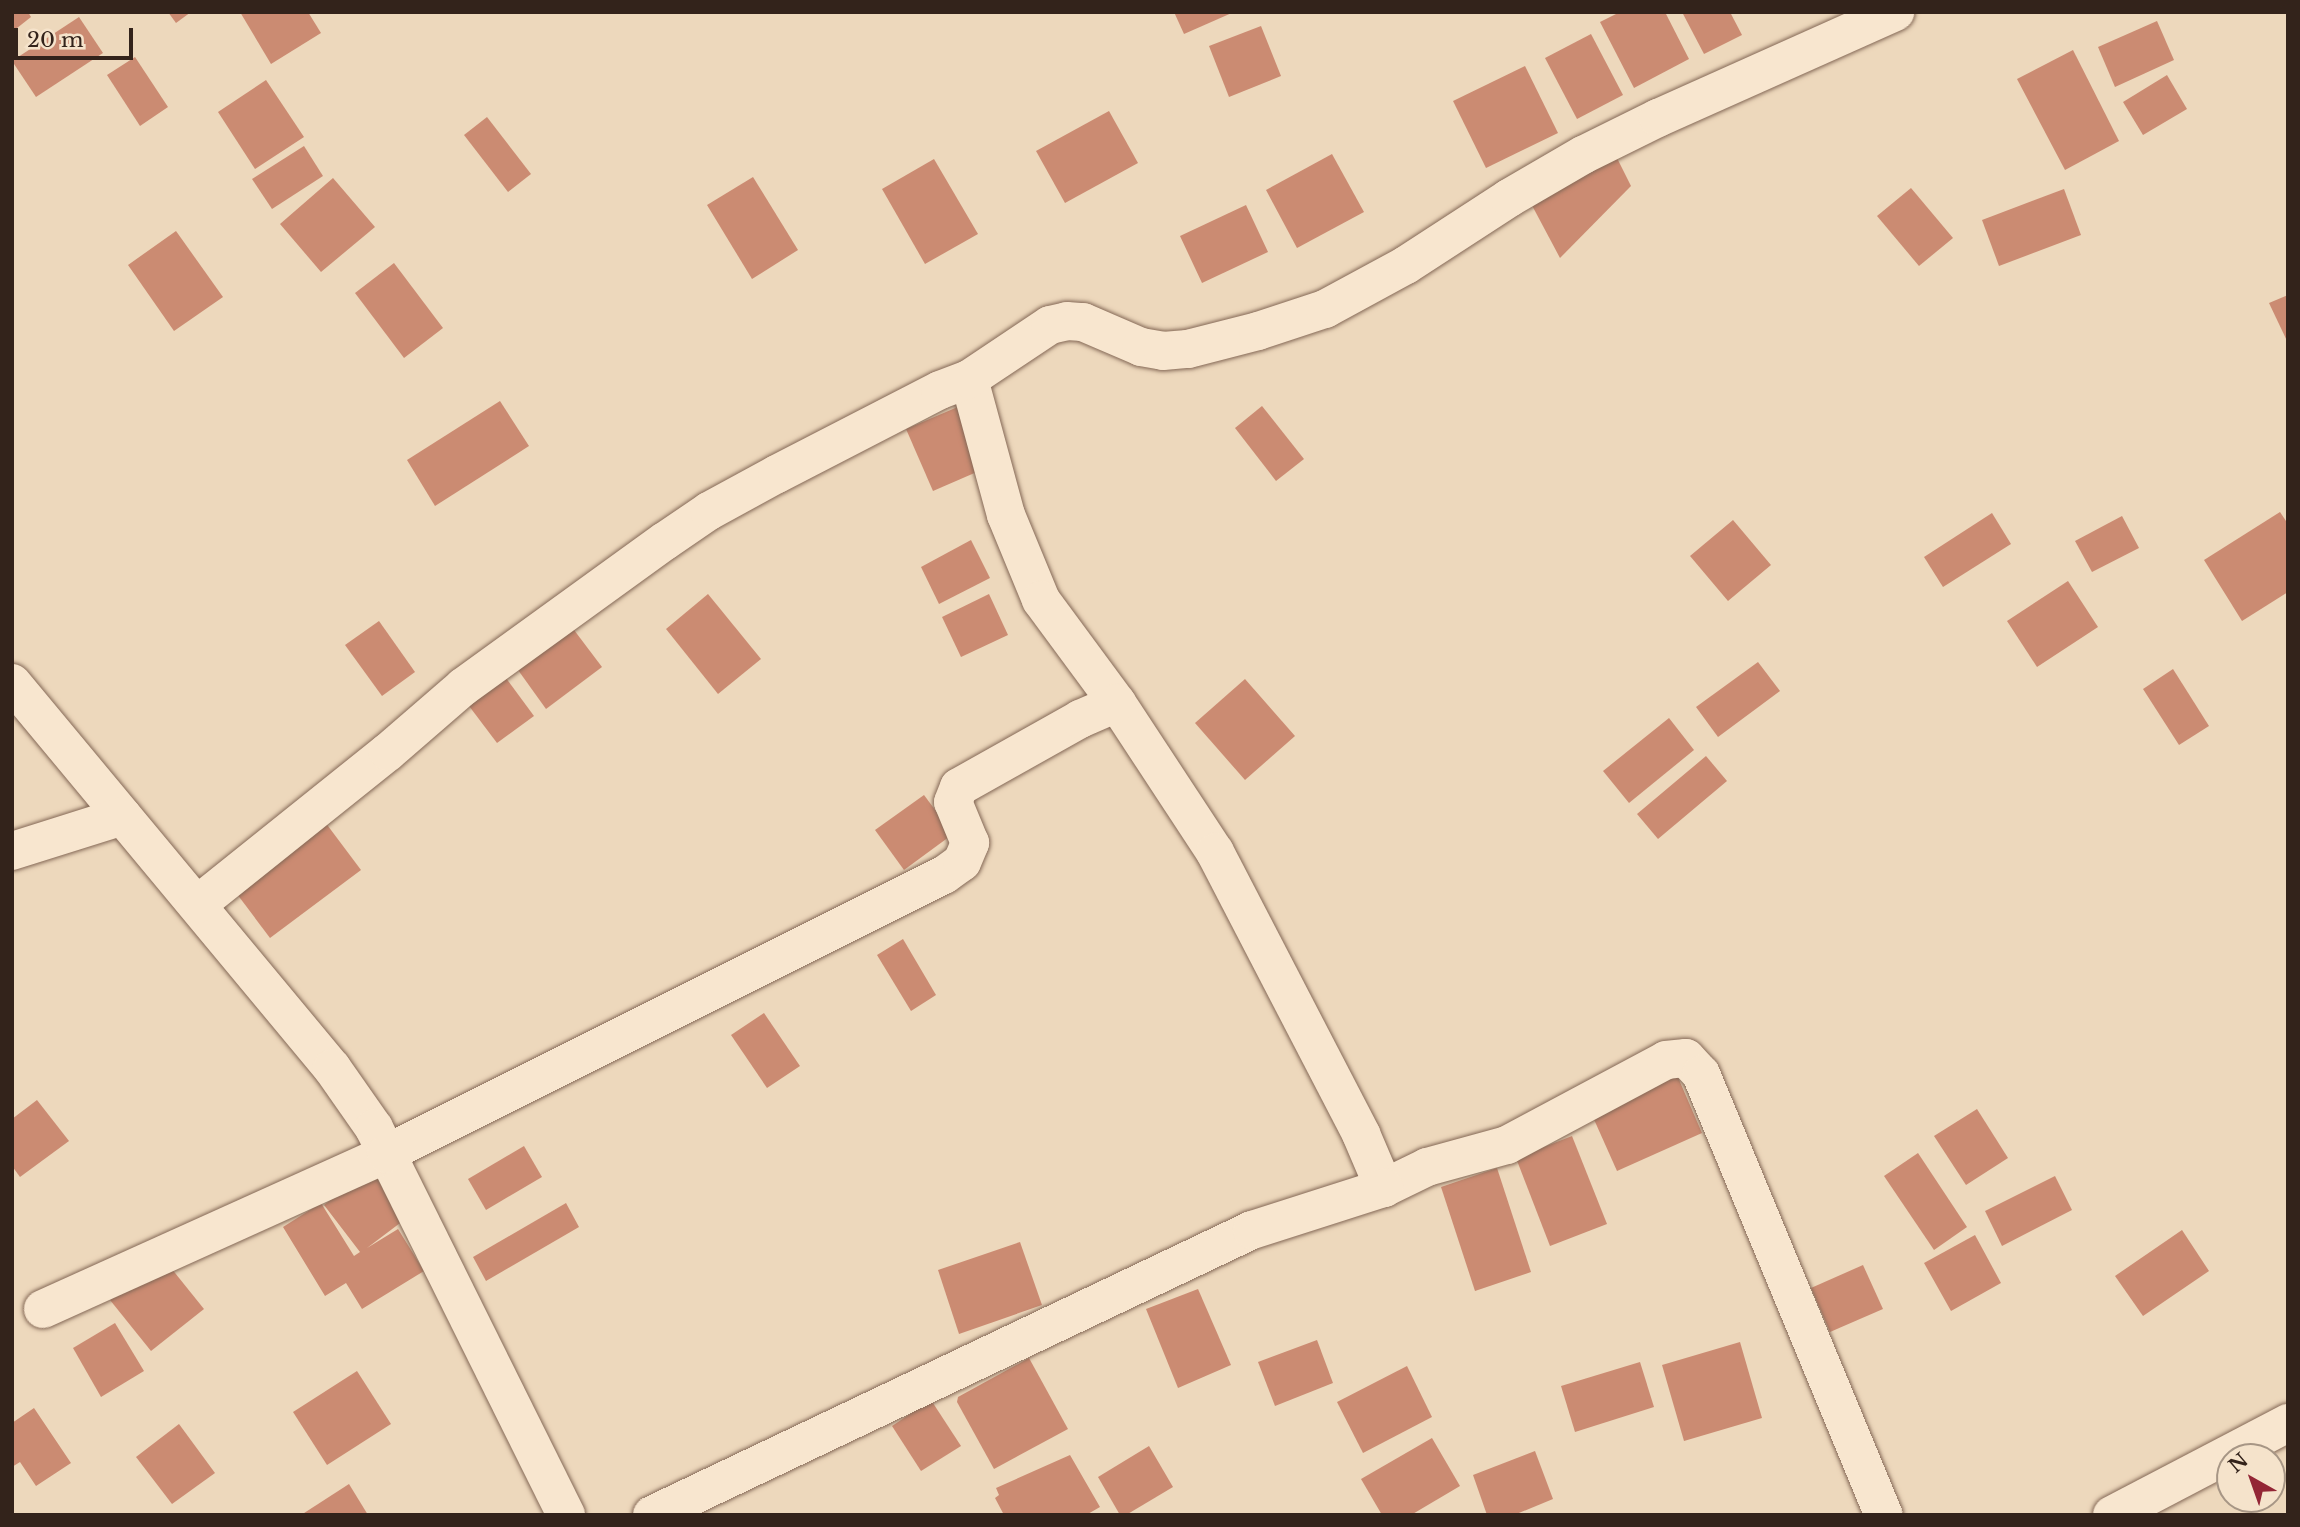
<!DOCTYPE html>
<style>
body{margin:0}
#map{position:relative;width:2300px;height:1527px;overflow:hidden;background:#edd8bc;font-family:"Libre Baskerville",serif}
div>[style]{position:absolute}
.building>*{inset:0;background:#cb8b72}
.roads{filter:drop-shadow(0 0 2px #846856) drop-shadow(0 0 2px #846856)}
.street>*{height:38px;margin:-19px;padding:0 19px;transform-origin:19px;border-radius:19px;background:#f8e6cf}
span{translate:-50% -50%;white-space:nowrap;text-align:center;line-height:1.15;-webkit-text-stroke:6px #f5e3cb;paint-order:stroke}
.frame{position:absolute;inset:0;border:14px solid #33231b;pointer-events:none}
.north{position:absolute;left:2216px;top:1443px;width:70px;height:70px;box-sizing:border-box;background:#f5e3cb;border:2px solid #a79685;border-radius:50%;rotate:320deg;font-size:19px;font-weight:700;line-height:28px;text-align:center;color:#33231b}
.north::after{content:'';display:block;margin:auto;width:24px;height:32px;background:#932635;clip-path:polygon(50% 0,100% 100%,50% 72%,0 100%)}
.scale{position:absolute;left:14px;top:28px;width:119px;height:32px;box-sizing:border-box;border:4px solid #33231b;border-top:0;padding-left:9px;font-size:21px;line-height:24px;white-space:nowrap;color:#33231b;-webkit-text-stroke:5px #f5e3cb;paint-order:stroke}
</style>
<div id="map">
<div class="building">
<div style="clip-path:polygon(12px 12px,28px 12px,31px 17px,12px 32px)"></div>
<div style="clip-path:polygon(168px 12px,191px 12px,176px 23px)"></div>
<div style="clip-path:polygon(240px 12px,308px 12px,321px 33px,271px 64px)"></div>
<div style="clip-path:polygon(1174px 12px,1234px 12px,1184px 34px)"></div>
<div style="clip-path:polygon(1620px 12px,1665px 12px,1689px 59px,1634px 88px,1600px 22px)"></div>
<div style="clip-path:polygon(1682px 12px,1730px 12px,1742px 35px,1704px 54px)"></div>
<div style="clip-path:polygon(79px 17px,103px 53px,36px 97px,12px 61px)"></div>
<div style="clip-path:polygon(2157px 21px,2174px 60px,2115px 87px,2098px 47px)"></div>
<div style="clip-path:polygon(1261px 26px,1281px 76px,1229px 97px,1209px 46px)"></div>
<div style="clip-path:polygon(1591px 34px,1623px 95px,1577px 119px,1545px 58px)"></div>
<div style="clip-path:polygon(2073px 50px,2119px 141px,2065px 170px,2017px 79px)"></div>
<div style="clip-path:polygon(135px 57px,168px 107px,140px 126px,107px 75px)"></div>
<div style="clip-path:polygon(1525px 66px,1558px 133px,1486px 168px,1453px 101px)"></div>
<div style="clip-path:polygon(2167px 75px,2187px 109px,2143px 135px,2123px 102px)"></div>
<div style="clip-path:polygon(266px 80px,304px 137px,255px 169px,218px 112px)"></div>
<div style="clip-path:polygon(1109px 111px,1138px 163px,1065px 203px,1036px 151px)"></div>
<div style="clip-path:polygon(487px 117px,531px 174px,508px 192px,464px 135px)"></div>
<div style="clip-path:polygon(304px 146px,323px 176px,272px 209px,252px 179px)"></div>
<div style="clip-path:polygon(1612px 148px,1631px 186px,1560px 258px,1527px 196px)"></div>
<div style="clip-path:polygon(1332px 154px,1364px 212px,1297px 248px,1266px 190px)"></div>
<div style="clip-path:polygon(934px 159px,978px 234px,925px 264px,882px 189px)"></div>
<div style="clip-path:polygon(753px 177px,798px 250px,752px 279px,707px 205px)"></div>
<div style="clip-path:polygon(333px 178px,375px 227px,321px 272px,280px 224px)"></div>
<div style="clip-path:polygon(1911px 188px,1953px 238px,1919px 266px,1877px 216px)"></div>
<div style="clip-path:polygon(2064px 189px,2081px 235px,1999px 266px,1982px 220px)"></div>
<div style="clip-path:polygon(1246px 205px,1268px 252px,1202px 283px,1180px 236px)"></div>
<div style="clip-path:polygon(176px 231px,223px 297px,174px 331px,128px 265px)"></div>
<div style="clip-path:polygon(394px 263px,443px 328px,404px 358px,355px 293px)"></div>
<div style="clip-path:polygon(2288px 295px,2288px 343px,2269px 303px)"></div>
<div style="clip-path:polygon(500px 401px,529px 446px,435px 506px,407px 460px)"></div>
<div style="clip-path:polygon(960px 406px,986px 468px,933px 491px,906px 429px)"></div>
<div style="clip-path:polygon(1262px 406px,1304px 459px,1276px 481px,1235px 428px)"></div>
<div style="clip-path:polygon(2280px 512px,2288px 524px,2288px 592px,2242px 621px,2204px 560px)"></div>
<div style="clip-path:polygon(1992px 513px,2011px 544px,1943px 587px,1924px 557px)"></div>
<div style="clip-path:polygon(2122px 516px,2139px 548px,2092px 572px,2075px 541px)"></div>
<div style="clip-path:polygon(1733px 520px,1771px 565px,1728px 601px,1690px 556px)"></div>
<div style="clip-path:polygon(971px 540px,990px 578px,939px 604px,921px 567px)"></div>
<div style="clip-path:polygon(2068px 581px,2098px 627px,2037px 667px,2007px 621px)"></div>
<div style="clip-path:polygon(708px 594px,761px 659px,718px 694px,666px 629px)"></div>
<div style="clip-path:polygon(989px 594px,1008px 635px,961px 657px,942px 617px)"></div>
<div style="clip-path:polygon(379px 621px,415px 672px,382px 696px,345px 645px)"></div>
<div style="clip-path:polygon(568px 622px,602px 667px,546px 709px,513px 663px)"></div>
<div style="clip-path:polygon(1758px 662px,1780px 691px,1718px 737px,1696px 707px)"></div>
<div style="clip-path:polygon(2173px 669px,2209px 726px,2179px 745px,2143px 689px)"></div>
<div style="clip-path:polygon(500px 670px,534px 716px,497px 743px,463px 698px)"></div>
<div style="clip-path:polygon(1245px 679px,1295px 736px,1245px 780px,1195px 723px)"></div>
<div style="clip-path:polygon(1669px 718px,1694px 750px,1629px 803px,1603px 771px)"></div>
<div style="clip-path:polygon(1706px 756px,1727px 781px,1658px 839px,1637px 814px)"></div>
<div style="clip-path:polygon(924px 795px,953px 834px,904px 870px,875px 830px)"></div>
<div style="clip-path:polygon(325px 822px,361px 870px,270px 938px,234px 890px)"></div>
<div style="clip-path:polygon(903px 939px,936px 995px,911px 1011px,877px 955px)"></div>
<div style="clip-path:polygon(764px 1013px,800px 1066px,767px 1088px,731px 1035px)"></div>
<div style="clip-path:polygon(1674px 1068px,1702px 1133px,1617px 1171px,1588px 1106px)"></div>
<div style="clip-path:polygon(37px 1100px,69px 1141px,20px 1177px,12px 1166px,12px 1119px)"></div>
<div style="clip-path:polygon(1977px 1109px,2008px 1158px,1966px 1185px,1934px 1136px)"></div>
<div style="clip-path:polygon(1572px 1136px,1607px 1224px,1550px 1246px,1516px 1158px)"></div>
<div style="clip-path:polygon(524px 1146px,542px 1177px,486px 1210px,468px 1179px)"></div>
<div style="clip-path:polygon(1918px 1153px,1967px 1227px,1934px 1250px,1884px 1176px)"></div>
<div style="clip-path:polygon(375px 1166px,412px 1214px,367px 1248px,398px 1229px,424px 1271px,362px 1309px,346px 1283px,325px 1296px,283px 1227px,321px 1203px,354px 1256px,360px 1252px,324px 1205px)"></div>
<div style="clip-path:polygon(1497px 1168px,1531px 1272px,1475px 1291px,1441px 1187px)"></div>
<div style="clip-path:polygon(2055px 1176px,2072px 1210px,2002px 1246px,1985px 1211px)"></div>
<div style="clip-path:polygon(566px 1203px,579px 1227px,486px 1281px,473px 1257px)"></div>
<div style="clip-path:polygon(2182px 1230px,2209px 1271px,2143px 1316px,2115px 1276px)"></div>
<div style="clip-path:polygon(1975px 1235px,2001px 1283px,1951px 1311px,1924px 1263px)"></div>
<div style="clip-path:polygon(1020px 1242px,1042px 1305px,959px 1334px,938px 1270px)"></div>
<div style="clip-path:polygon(163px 1258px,204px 1309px,151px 1351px,110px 1300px)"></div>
<div style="clip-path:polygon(1863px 1265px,1883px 1309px,1830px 1332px,1811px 1288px)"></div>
<div style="clip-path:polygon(1198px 1289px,1231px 1365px,1178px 1388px,1146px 1309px)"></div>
<div style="clip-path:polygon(115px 1323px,144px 1371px,101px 1397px,73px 1348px)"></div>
<div style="clip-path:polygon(1317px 1340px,1333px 1383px,1275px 1406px,1258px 1362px)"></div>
<div style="clip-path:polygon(1740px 1342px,1762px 1418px,1684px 1441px,1662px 1365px)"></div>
<div style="clip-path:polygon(1029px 1358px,1068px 1429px,994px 1469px,957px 1402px,958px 1397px)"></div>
<div style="clip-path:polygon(1640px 1362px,1654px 1407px,1575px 1432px,1561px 1386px)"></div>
<div style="clip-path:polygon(1407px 1366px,1432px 1417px,1363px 1453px,1337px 1402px)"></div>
<div style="clip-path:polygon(357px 1371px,391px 1424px,327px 1465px,293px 1412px)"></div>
<div style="clip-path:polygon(931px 1400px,961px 1446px,921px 1471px,892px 1426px)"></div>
<div style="clip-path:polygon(34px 1408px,71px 1463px,36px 1486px,20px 1462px,12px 1467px,12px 1423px)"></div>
<div style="clip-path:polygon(179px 1424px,215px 1473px,172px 1504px,136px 1457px)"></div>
<div style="clip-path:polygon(1432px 1438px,1460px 1486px,1411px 1515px,1382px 1515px,1361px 1479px)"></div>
<div style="clip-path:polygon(1149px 1446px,1173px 1487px,1126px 1515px,1120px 1515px,1098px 1477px)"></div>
<div style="clip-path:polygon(1535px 1451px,1553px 1499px,1514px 1515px,1487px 1515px,1473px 1475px)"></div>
<div style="clip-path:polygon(1070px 1455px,1100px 1507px,1086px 1515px,1004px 1515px,995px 1498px,999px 1495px,996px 1488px)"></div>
<div style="clip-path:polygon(349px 1484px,368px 1515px,301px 1515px)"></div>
</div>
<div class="roads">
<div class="street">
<div style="left:969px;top:379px;width:141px;rotate:74.8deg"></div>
<div style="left:1006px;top:515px;width:92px;rotate:67.6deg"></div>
<div style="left:1041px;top:600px;width:128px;rotate:53.6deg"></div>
<div style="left:1117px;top:703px;width:178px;rotate:56.7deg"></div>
<div style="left:1215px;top:852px;width:318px;rotate:62.6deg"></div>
<div style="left:1361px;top:1134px;width:59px;rotate:66.9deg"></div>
<div style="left:1384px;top:1188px;width:48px;rotate:-26deg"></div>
<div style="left:1427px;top:1167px;width:83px;rotate:-15.4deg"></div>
<div style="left:1507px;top:1145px;width:180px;rotate:-28.1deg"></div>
<div style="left:1666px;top:1060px;width:20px;rotate:-6deg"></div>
<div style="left:1686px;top:1058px;width:22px;rotate:47deg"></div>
<div style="left:1701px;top:1074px;width:477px;rotate:67.5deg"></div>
<div style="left:12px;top:683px;width:501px;rotate:50.27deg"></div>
<div style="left:332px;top:1068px;width:73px;rotate:55deg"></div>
<div style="left:374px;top:1128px;width:432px;rotate:63.6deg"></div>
<div style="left:12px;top:851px;width:116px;rotate:-17.5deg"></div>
<div style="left:198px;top:904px;width:243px;rotate:-38.7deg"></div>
<div style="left:388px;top:752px;width:99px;rotate:-40.9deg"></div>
<div style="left:463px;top:687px;width:249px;rotate:-35.9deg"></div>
<div style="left:665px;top:541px;width:53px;rotate:-34.3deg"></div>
<div style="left:709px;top:511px;width:77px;rotate:-28.6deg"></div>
<div style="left:777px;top:474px;width:183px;rotate:-27.3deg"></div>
<div style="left:940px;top:390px;width:31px;rotate:-21deg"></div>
<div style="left:969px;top:379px;width:97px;rotate:-33.7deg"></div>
<div style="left:1050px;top:325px;width:17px;rotate:-13deg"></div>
<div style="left:1067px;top:321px;width:16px;rotate:4deg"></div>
<div style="left:1083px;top:322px;width:63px;rotate:23.3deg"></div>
<div style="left:1141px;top:347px;width:22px;rotate:10deg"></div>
<div style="left:1163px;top:351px;width:25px;rotate:-5deg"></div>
<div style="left:1188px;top:349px;width:72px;rotate:-14.4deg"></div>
<div style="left:1258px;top:331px;width:71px;rotate:-18.2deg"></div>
<div style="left:1325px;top:309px;width:92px;rotate:-28.5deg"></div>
<div style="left:1406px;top:265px;width:123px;rotate:-33deg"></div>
<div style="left:1509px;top:198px;width:86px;rotate:-30.2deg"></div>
<div style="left:1583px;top:155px;width:84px;rotate:-26.3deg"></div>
<div style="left:1658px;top:118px;width:260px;rotate:-24.1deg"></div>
<div style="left:43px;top:1309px;width:376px;rotate:-24.3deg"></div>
<div style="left:386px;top:1154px;width:624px;rotate:-26.57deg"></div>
<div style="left:944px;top:875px;width:22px;rotate:-36deg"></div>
<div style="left:962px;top:862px;width:21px;rotate:-67deg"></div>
<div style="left:970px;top:843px;width:44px;rotate:-112.5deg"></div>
<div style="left:953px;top:802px;width:16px;rotate:-68deg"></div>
<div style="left:959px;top:787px;width:139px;rotate:-29.3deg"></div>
<div style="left:1080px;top:719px;width:40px;rotate:-23.4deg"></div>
<div style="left:652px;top:1515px;width:664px;rotate:-25.41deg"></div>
<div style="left:1252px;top:1230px;width:139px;rotate:-17.7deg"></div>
<div style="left:2112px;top:1515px;width:199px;rotate:-27.6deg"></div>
</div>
</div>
<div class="frame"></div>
<div class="north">N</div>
<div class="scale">20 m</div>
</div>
